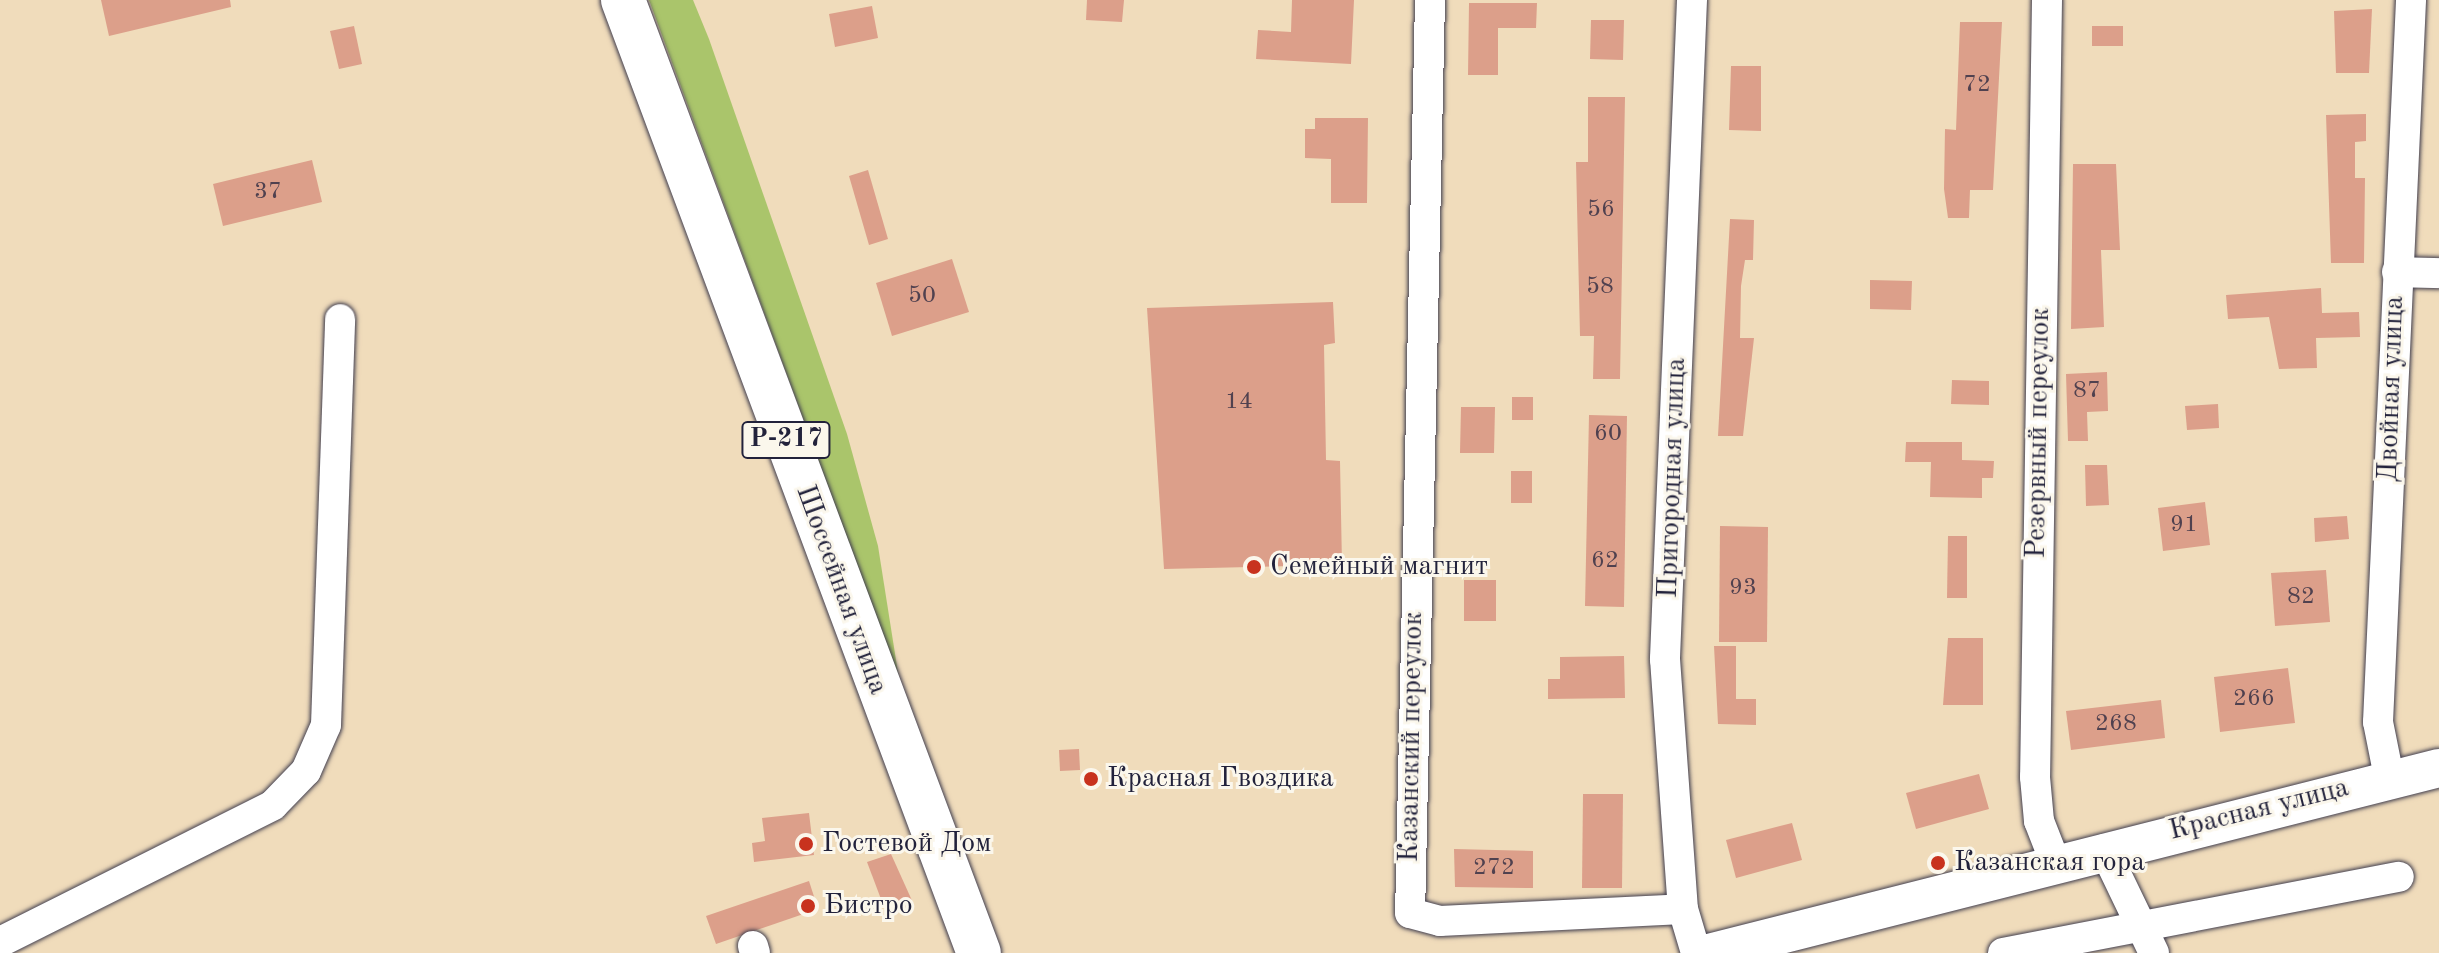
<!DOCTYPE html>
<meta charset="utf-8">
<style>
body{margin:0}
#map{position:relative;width:2439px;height:953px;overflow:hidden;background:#f0dcbb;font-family:"Old Standard TT",serif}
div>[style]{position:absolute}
.green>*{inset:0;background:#aac56b}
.building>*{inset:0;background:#dc9f8a}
.roads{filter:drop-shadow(0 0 2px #413e4e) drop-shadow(0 0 2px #413e4e)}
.minor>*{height:30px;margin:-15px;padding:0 15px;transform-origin:15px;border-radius:15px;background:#fff}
.major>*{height:38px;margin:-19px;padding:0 19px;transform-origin:19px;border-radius:19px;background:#fff}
.highway>*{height:44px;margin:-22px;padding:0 22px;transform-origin:22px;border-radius:22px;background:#fff}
.dots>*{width:22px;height:22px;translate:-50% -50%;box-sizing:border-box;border:4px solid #fbf7ec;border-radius:50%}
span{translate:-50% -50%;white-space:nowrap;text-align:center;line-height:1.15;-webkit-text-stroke:6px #fbf7ec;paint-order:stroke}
.number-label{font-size:24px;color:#50414f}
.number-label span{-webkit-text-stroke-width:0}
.shield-label span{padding:2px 6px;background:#fbf7ec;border:2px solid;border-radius:6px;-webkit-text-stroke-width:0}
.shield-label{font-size:26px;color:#22223b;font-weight:700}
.street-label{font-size:28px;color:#22223b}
.poi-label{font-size:28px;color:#22223b}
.left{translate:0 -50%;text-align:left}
</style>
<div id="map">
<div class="green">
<div style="clip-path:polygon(649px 0,693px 0,709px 39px,847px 434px,878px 546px,899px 679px)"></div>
</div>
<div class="building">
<div style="clip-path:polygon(101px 0,230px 0,231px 7px,109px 36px)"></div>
<div style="clip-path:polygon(1087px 0,1124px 0,1122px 22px,1086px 20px)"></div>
<div style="clip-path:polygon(1292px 0,1354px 0,1351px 64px,1256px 59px,1258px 30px,1291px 32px)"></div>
<div style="clip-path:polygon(1469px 3px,1537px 3px,1536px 28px,1498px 28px,1498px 75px,1468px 75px)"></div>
<div style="clip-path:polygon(872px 6px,878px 38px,835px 47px,829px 14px)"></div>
<div style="clip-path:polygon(2372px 9px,2369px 73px,2336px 73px,2334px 11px)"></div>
<div style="clip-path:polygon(1591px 20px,1624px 20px,1623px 60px,1590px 59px)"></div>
<div style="clip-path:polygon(1960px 22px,2002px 22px,1993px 190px,1970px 190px,1969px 218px,1948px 218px,1944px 189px,1945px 129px,1956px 130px)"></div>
<div style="clip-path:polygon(354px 26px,362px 64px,339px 69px,330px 31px)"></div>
<div style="clip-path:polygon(2092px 26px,2123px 26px,2123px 46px,2092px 46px)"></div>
<div style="clip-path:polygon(1731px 66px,1761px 66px,1761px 131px,1729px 130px)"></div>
<div style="clip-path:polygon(1588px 97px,1625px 97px,1620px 379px,1593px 379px,1594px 336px,1580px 336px,1576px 162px,1588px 162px)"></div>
<div style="clip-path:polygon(2366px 114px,2366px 141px,2355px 142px,2355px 178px,2365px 178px,2364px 263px,2331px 263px,2326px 115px)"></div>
<div style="clip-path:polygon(1315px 118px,1368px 118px,1367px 203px,1331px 203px,1331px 159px,1305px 158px,1305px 129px,1315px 129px)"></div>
<div style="clip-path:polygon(312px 160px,322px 202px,223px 226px,213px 184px)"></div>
<div style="clip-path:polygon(2073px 164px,2116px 164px,2120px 250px,2101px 250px,2104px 327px,2071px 329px)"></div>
<div style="clip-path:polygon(868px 170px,888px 239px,869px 245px,849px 176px)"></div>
<div style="clip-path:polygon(1730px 219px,1754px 220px,1753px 260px,1745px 260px,1741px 286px,1740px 338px,1754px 338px,1743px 436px,1718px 436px)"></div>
<div style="clip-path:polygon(952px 259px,969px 312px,892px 336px,876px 283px)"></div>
<div style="clip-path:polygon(1870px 280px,1912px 281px,1911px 310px,1870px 309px)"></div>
<div style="clip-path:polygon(2321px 288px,2322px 313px,2359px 312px,2360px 337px,2316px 338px,2317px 368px,2279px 369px,2269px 317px,2228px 319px,2226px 295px)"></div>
<div style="clip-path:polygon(1333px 302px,1335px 343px,1324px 345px,1326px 460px,1340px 461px,1342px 565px,1164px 569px,1147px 308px)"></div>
<div style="clip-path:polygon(2107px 372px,2108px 411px,2087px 412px,2088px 441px,2068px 441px,2066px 374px)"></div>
<div style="clip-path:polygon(1952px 380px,1989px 381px,1989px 405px,1951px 404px)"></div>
<div style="clip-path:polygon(1512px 397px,1533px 397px,1533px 420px,1512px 420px)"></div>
<div style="clip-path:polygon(2218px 404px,2219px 428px,2187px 430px,2185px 406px)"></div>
<div style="clip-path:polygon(1461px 407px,1495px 407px,1494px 453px,1460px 453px)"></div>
<div style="clip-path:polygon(1589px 415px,1627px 416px,1624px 607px,1585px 606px)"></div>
<div style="clip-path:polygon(1906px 442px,1962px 442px,1962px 460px,1994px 461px,1993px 478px,1982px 478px,1982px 498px,1930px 497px,1931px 462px,1905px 462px)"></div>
<div style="clip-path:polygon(2085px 465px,2107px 465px,2109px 505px,2086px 506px)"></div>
<div style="clip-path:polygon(1511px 471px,1532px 471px,1532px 503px,1511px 503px)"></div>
<div style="clip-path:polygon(2205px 502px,2210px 545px,2163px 551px,2158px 508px)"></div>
<div style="clip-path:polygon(2347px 516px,2349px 539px,2315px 542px,2314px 518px)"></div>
<div style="clip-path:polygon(1720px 526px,1768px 527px,1767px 642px,1719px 642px)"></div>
<div style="clip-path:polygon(1948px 536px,1967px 536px,1967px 598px,1947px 598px)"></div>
<div style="clip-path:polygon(2326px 570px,2330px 622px,2275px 626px,2271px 573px)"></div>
<div style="clip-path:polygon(1464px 580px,1496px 580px,1496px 621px,1464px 621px)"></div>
<div style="clip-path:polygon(1948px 638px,1983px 638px,1983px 705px,1943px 705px)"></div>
<div style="clip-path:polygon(1714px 646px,1736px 646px,1736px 699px,1756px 699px,1756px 725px,1718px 724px)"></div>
<div style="clip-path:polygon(1624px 656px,1625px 698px,1548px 699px,1548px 679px,1560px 679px,1560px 657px)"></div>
<div style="clip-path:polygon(2288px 668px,2295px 723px,2220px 732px,2214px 677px)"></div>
<div style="clip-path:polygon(2161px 700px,2165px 738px,2071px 750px,2066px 711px)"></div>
<div style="clip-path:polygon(1079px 749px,1080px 770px,1060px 771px,1059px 750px)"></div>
<div style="clip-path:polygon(1979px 774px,1989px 809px,1916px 829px,1906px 793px)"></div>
<div style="clip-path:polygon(1583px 794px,1623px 794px,1622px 888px,1582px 888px)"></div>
<div style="clip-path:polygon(809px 813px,814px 855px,754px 862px,752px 843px,765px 841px,762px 818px)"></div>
<div style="clip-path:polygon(1792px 823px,1802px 860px,1736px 878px,1726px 840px)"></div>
<div style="clip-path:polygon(1454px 849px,1533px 851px,1533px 888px,1455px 887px)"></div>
<div style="clip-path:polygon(891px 854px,914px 905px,887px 915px,867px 862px)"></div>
<div style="clip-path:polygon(809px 881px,818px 909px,716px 944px,706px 916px)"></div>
</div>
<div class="roads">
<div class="minor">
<div style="left:1430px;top:0;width:913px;rotate:91.25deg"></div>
<div style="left:1410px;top:913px;width:31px;rotate:15deg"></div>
<div style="left:1440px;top:921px;width:243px;rotate:-2.8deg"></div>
<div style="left:1692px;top:0;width:660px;rotate:92.35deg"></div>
<div style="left:1665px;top:659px;width:251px;rotate:85.9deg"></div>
<div style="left:1683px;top:909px;width:46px;rotate:73.5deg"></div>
<div style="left:2047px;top:0;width:777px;rotate:90.88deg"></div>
<div style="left:2035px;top:777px;width:44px;rotate:84.8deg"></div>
<div style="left:2039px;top:821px;width:44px;rotate:68.7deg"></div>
<div style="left:2397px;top:272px;width:42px;rotate:1.4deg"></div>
<div style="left:2389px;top:777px;width:56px;rotate:-101.3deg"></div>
<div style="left:2378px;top:722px;width:723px;rotate:-87.38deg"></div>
<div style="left:2104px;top:849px;width:115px;rotate:64.3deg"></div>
<div style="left:0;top:942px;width:305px;rotate:-26.6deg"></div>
<div style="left:273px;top:805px;width:47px;rotate:-45.9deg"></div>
<div style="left:306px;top:771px;width:50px;rotate:-66.5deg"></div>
<div style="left:326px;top:725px;width:406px;rotate:-88deg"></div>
<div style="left:753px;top:946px;width:7px;rotate:74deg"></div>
<div style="left:2003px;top:953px;width:403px;rotate:-10.9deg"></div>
</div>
<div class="major">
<div style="left:1709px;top:953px;width:753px;rotate:-14.22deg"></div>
</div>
<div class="highway">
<div style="left:623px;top:0;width:1017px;rotate:69.52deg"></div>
</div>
</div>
<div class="dots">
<div style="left:1254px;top:567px;background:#c8321e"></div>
<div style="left:1091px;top:779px;background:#c8321e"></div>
<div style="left:806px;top:844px;background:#c8321e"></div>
<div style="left:1938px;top:863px;background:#c8321e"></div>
<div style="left:808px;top:906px;background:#c8321e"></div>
</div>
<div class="number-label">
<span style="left:1977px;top:86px">72</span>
<span style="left:268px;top:193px">37</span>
<span style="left:1601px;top:211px">56</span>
<span style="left:1600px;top:288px">58</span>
<span style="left:922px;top:297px">50</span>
<span style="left:2087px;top:392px">87</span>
<span style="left:1239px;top:403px">14</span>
<span style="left:1608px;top:435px">60</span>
<span style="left:2184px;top:526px">91</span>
<span style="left:1605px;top:562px">62</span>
<span style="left:1743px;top:589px">93</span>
<span style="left:2301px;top:598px">82</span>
<span style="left:2254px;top:700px">266</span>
<span style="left:2116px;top:725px">268</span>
<span style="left:1494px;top:869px">272</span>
</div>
<div class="shield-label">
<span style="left:786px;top:440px">Р-217</span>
</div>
<div class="street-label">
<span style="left:2392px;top:389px;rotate:-88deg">Двойная улица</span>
<span style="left:2039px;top:433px;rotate:-89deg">Резервный переулок</span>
<span style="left:1673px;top:478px;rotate:-88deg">Пригородная улица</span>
<span style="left:841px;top:590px;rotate:70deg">Шоссейная улица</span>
<span style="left:1412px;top:737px;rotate:-89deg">Казанский переулок</span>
<span style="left:2259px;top:810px;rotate:-14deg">Красная улица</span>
</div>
<div class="poi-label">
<span class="left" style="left:1270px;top:567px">Семейный магнит</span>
<span class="left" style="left:1107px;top:779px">Красная Гвоздика</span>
<span class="left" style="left:822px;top:844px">Гостевой Дом</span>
<span class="left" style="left:1954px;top:863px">Казанская гора</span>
<span class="left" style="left:824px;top:906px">Бистро</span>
</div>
</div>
